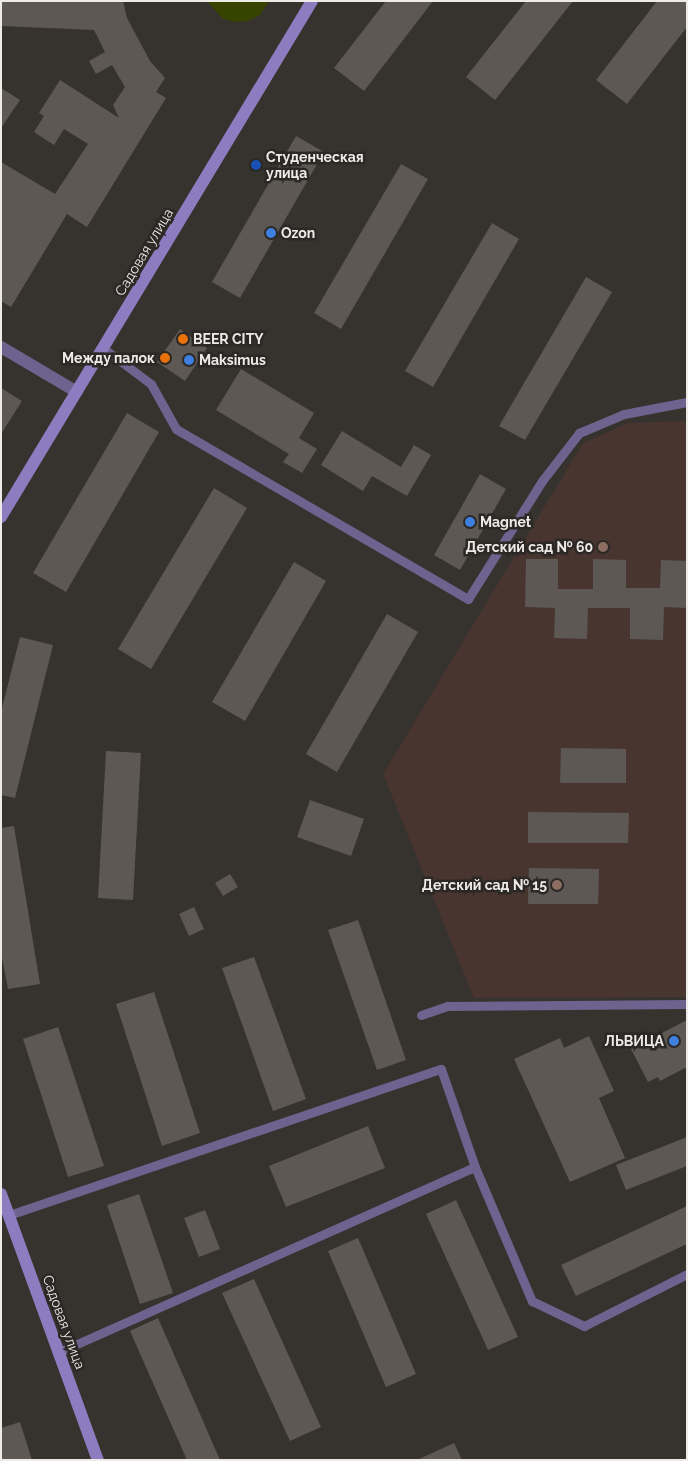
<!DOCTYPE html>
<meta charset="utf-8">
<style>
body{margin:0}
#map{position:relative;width:688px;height:1461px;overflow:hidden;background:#36322e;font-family:Raleway,sans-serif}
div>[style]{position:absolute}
.education>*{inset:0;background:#493530}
.green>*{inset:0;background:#364400}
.building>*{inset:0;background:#5d5854}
.service>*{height:9px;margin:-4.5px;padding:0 4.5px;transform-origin:4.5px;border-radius:4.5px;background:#6d638e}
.minor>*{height:12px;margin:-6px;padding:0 6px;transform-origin:6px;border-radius:6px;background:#6d638e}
.secondary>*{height:12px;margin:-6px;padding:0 6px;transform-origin:6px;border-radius:6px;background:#8e7cc0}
.dots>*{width:14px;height:14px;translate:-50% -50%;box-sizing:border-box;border:2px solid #2c2825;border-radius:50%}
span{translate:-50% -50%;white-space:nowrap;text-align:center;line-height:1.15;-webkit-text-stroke:5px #2c2825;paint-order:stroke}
.poi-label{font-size:14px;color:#edebe8;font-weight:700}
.left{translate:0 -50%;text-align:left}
.right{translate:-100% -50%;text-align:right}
.street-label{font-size:14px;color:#edebe8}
.frame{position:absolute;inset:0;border:2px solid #edebe8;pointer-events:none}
</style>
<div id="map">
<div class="education">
<div style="clip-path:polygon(687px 421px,687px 997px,474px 998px,383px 774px,583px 443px,628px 423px)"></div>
</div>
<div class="green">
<div style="clip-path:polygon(207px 1px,269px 1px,260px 15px,248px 21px,234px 22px,222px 18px)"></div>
</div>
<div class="building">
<div style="clip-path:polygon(1px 1px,123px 1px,127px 18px,150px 61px,165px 78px,156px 92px,166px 98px,87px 227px,67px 214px,11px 307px,1px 301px,1px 162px,55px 194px,88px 144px,64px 129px,54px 145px,34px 132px,44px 116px,39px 113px,60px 80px,119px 118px,113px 105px,125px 87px,112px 65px,96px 74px,89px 61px,105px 52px,94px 30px,1px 26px)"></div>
<div style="clip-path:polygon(386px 1px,433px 1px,364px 91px,334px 68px)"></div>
<div style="clip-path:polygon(526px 1px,573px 1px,495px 100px,466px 77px)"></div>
<div style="clip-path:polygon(657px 1px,687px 1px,687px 27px,627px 104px,596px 80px)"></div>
<div style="clip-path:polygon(1px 88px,20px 100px,1px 128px)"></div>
<div style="clip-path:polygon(296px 136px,324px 152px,240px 298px,212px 282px)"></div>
<div style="clip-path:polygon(401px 164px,428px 179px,341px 329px,314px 313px)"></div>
<div style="clip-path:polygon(492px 223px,519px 239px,433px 387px,405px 371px)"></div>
<div style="clip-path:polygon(586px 277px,612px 292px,525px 440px,499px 426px)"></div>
<div style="clip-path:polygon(180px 329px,207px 348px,185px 381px,157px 362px)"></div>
<div style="clip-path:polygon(241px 369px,314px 413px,299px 438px,317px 449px,302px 473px,283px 462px,289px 454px,216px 410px)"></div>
<div style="clip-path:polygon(1px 388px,22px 401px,1px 434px)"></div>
<div style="clip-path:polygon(127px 413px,159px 432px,66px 592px,33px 573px)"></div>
<div style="clip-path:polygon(342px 431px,401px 467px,414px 445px,431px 455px,407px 496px,372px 476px,363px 491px,321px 465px)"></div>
<div style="clip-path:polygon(480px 474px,506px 489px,460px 570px,434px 555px)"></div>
<div style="clip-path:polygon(214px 488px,247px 508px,151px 669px,118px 649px)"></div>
<div style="clip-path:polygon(526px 559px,558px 559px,558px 589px,593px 589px,593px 559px,626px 560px,626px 588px,660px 588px,661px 560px,687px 561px,687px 608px,664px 607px,663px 640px,630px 639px,630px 608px,588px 608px,587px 639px,554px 638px,555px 608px,525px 607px)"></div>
<div style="clip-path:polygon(294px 562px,326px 581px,245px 721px,212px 702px)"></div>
<div style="clip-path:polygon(387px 614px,418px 632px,337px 772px,306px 754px)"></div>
<div style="clip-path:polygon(20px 637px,53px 645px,15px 798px,1px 795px,1px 712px)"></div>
<div style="clip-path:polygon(561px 748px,626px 749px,626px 783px,560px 783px)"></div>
<div style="clip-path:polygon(106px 751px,141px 753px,133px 900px,98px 898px)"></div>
<div style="clip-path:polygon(310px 800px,364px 819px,351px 856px,297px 837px)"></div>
<div style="clip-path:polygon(528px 812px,629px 813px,628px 843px,528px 843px)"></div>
<div style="clip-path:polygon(14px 826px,40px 984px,8px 989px,1px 952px,1px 828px)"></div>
<div style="clip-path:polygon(529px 868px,599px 869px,598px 904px,528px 904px)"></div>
<div style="clip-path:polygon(230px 874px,238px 887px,223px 896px,215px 883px)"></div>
<div style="clip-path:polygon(194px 907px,204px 929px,189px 936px,179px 914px)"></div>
<div style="clip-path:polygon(358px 920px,406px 1060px,377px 1070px,328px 930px)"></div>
<div style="clip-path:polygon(254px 957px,306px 1099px,273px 1111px,222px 968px)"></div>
<div style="clip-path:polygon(154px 992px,200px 1133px,162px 1146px,116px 1004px)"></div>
<div style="clip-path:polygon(687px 1020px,687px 1067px,660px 1081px,658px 1077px,648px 1082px,631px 1049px)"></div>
<div style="clip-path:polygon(58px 1027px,104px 1166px,68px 1177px,23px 1039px)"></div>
<div style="clip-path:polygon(589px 1036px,614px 1091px,599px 1098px,625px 1158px,570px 1182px,514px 1059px,560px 1038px,564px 1048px)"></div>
<div style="clip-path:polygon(368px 1126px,385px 1168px,286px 1207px,269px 1166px)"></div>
<div style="clip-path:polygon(687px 1137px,687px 1166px,626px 1190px,616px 1165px)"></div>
<div style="clip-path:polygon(139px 1194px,173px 1293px,140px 1304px,107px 1205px)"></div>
<div style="clip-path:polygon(456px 1200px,518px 1337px,488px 1350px,426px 1214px)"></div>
<div style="clip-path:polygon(687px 1206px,687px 1244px,576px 1296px,561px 1265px)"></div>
<div style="clip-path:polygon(205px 1210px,220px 1249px,199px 1257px,184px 1218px)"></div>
<div style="clip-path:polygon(358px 1238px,416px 1374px,386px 1387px,328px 1251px)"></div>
<div style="clip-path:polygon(254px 1279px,321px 1427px,290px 1441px,222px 1293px)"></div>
<div style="clip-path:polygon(158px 1318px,220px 1460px,187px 1460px,130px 1331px)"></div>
<div style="clip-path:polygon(20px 1422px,32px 1460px,1px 1460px,1px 1428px)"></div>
<div style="clip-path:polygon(454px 1443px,462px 1460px,417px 1460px)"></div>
</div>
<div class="service">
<div style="left:103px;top:348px;width:60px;rotate:36.9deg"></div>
<div style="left:151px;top:384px;width:51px;rotate:60.9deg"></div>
<div style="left:176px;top:429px;width:338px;rotate:30.2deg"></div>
<div style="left:468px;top:599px;width:139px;rotate:-57.9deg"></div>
<div style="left:542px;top:481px;width:61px;rotate:-52.4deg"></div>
<div style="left:579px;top:433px;width:49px;rotate:-22.9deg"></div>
<div style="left:624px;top:414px;width:64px;rotate:-10.8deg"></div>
<div style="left:421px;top:1015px;width:28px;rotate:-19deg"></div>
<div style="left:447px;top:1006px;width:240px;rotate:-0.5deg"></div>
<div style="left:9px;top:1215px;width:456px;rotate:-18.7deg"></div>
<div style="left:441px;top:1069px;width:104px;rotate:70.9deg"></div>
<div style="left:475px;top:1167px;width:146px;rotate:67deg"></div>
<div style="left:532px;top:1301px;width:58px;rotate:25.7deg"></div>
<div style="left:584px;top:1326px;width:115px;rotate:-26.8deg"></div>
<div style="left:59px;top:1352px;width:455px;rotate:-24deg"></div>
</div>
<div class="minor">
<div style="left:1px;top:347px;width:88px;rotate:30.6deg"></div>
</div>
<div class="secondary">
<div style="left:1px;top:517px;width:602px;rotate:-58.92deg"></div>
<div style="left:1px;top:1194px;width:283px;rotate:70deg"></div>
</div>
<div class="dots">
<div style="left:256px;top:165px;background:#1a4fb4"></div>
<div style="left:271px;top:233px;background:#3f7fe0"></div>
<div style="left:183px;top:339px;background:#e8710a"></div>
<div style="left:165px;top:358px;background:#e8710a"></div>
<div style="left:189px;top:360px;background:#3f7fe0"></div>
<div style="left:470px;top:522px;background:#3f7fe0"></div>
<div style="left:603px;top:547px;background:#8d6e63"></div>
<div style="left:557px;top:885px;background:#8d6e63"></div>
<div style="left:674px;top:1041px;background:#3f7fe0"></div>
</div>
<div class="poi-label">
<span class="left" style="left:266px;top:165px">Студенческая<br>улица</span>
<span class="left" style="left:281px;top:233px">Ozon</span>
<span class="left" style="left:193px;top:339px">BEER CITY</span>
<span class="right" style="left:155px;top:358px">Между палок</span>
<span class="left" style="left:199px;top:360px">Maksimus</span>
<span class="left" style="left:480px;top:522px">Magnet</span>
<span class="right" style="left:593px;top:547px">Детский сад № 60</span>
<span class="right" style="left:547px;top:885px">Детский сад № 15</span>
<span class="right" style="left:664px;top:1041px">ЛЬВИЦА</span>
</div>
<div class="street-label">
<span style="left:144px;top:252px;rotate:-59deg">Садовая улица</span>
<span style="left:64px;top:1322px;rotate:70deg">Садовая улица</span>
</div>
<div class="frame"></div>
</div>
